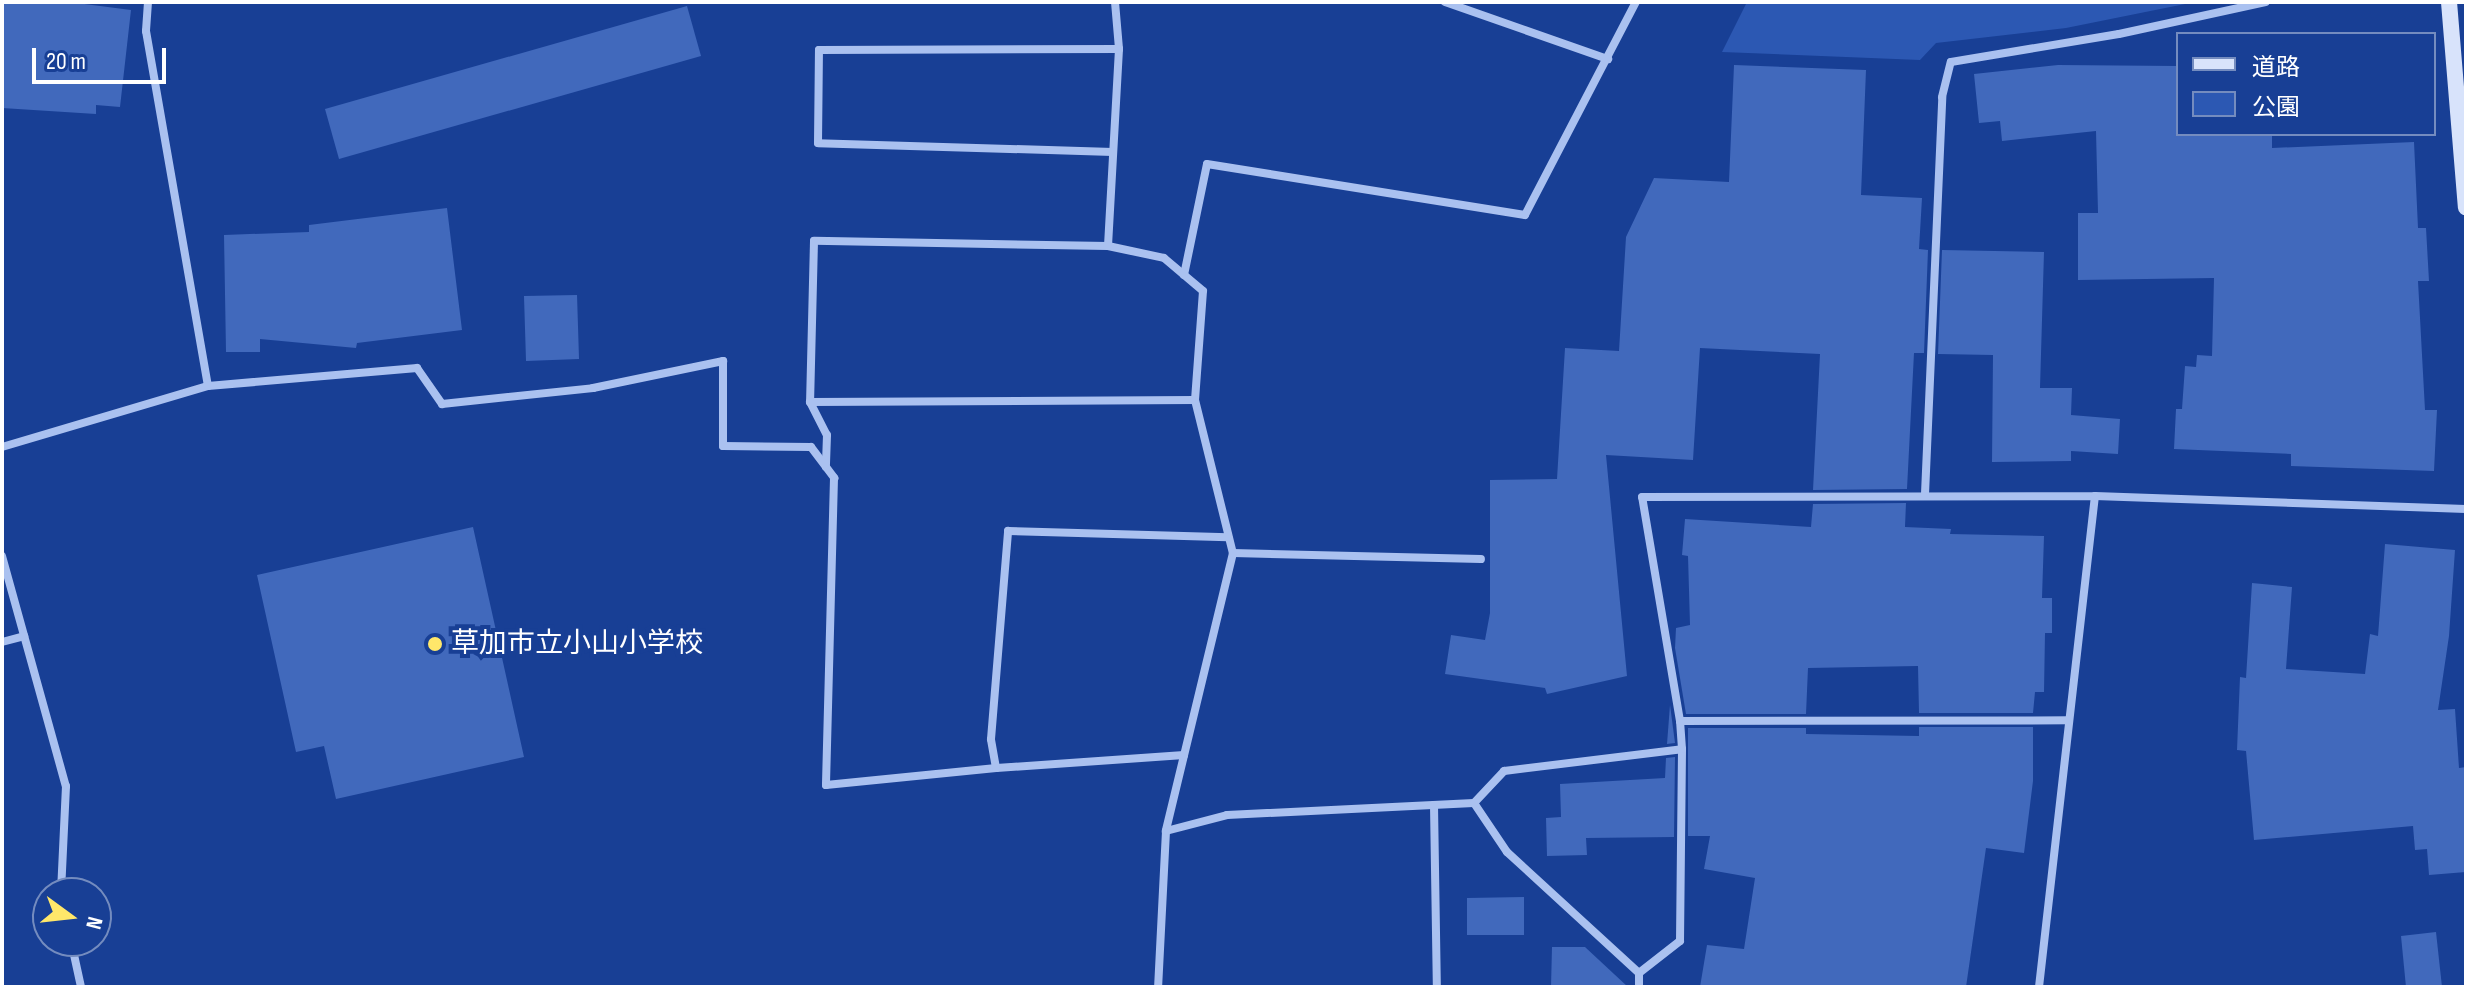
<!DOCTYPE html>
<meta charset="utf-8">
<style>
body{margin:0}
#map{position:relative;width:2468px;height:989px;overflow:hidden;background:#183f95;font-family:"Sofia Sans Condensed","Noto Sans JP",sans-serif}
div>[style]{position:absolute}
.green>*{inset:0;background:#2c58b3}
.building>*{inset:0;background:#4169bc}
.street>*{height:8px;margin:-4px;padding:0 4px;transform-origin:4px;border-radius:4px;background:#aac1f0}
.secondary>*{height:16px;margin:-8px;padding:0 8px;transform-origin:8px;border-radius:8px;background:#d8e3fb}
.dots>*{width:22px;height:22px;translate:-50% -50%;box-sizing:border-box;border:4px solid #183f95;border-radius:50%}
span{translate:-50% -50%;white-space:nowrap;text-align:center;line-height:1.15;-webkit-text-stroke:8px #183f95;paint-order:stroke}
.poi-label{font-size:28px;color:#fff}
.left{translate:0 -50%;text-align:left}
.frame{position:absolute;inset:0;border:4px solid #fff;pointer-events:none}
.legend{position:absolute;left:2176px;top:32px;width:260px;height:104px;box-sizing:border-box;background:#183f95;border:2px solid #748cbf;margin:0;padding:10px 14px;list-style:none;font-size:24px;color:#fff}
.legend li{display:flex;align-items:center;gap:16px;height:40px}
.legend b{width:40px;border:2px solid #748cbf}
.north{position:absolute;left:32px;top:877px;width:80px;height:80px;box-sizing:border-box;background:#183f95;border:2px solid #748cbf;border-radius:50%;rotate:105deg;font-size:22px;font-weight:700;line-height:32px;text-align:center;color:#fff}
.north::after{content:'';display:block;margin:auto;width:28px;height:36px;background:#ffe76a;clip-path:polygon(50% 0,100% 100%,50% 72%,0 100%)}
.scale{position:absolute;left:32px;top:48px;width:134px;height:36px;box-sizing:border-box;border:4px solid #fff;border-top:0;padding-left:10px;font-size:24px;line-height:28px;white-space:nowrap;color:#fff;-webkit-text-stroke:6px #183f95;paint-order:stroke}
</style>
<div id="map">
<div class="green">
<div style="clip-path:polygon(1747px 2px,2195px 2px,2066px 28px,1936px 43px,1920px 60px,1722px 52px)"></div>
</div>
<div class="building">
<div style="clip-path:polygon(2px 2px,69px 2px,131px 10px,120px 107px,96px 105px,96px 114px,2px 108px)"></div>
<div style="clip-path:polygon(687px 6px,701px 56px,339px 159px,325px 109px)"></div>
<div style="clip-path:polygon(1734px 65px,1866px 70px,1861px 195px,1922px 198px,1919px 249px,1928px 250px,1924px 353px,1914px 353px,1907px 489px,1813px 490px,1820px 354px,1700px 348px,1693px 460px,1606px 455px,1627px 676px,1547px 694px,1545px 688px,1445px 674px,1451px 635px,1485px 640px,1490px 613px,1490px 480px,1557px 479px,1565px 348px,1619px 351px,1626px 237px,1654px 178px,1729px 182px)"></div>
<div style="clip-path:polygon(2058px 65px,2178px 66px,2178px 134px,2272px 134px,2272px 148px,2414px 142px,2418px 228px,2426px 228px,2429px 281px,2418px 281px,2425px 410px,2437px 410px,2434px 471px,2291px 466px,2291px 454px,2174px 449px,2176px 409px,2182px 409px,2185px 366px,2196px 367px,2197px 355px,2212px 356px,2214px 278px,2078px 280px,2078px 213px,2098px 213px,2096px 131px,2002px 141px,2000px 121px,1979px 123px,1974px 74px)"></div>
<div style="clip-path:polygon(447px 208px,462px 330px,357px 343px,356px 348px,260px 339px,260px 352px,226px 352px,224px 235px,309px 232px,309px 225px)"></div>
<div style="clip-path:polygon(1942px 250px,2044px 252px,2040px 388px,2072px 388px,2071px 415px,2120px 419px,2118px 454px,2071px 451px,2071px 461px,1992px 462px,1993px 355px,1938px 354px)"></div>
<div style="clip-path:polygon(577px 295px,579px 359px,526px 361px,524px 296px)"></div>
<div style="clip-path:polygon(1906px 503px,1905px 527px,1951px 529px,1950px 534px,2044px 536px,2042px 598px,2052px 598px,2052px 633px,2045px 633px,2044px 692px,2035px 692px,2033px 713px,1919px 713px,1918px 666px,1808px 668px,1806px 714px,1686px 714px,1675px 648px,1676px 628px,1690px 625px,1688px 556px,1682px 555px,1685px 519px,1811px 527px,1813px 504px)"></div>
<div style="clip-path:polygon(473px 527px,524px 757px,336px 799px,324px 746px,296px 752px,257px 575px)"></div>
<div style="clip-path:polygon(2385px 544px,2455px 550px,2449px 636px,2438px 710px,2455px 709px,2459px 768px,2466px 767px,2466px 872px,2429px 875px,2427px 849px,2415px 850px,2413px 826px,2254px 840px,2246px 751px,2237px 750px,2240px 677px,2246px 678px,2252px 583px,2292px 587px,2286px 669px,2365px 674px,2370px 634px,2378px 636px)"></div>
<div style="clip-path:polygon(1670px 705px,1675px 743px,1667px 744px)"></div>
<div style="clip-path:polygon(1919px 727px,2033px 727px,2033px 781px,2024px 853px,1986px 848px,1966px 987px,1700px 987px,1707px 945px,1744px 949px,1755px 878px,1704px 869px,1710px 836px,1688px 836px,1688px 728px,1806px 728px,1806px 734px,1919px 736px)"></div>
<div style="clip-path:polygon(1675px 757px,1674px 837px,1586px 838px,1587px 855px,1547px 856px,1546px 818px,1561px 817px,1560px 784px,1665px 778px,1666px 758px)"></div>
<div style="clip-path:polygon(1524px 897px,1524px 935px,1467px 935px,1467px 898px)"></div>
<div style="clip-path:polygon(2436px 932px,2442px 987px,2406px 987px,2401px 936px)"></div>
<div style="clip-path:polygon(1552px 947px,1585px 947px,1628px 987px,1551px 987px)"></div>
</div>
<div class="street">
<div style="left:148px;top:2px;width:29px;rotate:94deg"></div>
<div style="left:146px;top:31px;width:360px;rotate:80.1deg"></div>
<div style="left:1115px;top:2px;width:47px;rotate:85.1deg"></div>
<div style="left:1119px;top:49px;width:197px;rotate:93.2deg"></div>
<div style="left:1108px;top:246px;width:57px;rotate:12.1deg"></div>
<div style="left:1164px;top:258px;width:51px;rotate:40.2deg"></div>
<div style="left:1203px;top:291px;width:109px;rotate:94.2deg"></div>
<div style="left:1195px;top:400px;width:158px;rotate:76.1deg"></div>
<div style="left:1233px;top:553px;width:286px;rotate:103.6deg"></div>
<div style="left:1166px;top:831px;width:156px;rotate:92.9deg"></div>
<div style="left:1445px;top:2px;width:173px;rotate:19.3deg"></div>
<div style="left:1113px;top:152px;width:295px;rotate:-178.3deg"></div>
<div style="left:818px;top:143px;width:93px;rotate:-89.4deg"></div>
<div style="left:819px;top:50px;width:300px;rotate:-0.2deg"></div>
<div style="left:1108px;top:246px;width:294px;rotate:-179deg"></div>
<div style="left:814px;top:241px;width:161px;rotate:91.4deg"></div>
<div style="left:810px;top:402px;width:385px;rotate:-0.3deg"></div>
<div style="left:1184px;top:275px;width:113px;rotate:-78.3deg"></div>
<div style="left:1207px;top:164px;width:322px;rotate:9.1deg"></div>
<div style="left:1525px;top:215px;width:240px;rotate:-62.5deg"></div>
<div style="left:810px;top:402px;width:37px;rotate:63deg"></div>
<div style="left:827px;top:435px;width:32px;rotate:92deg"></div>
<div style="left:2px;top:447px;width:215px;rotate:-16.5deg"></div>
<div style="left:208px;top:386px;width:210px;rotate:-4.9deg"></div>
<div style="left:417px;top:368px;width:44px;rotate:55.2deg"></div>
<div style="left:442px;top:404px;width:152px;rotate:-6deg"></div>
<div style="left:593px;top:388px;width:133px;rotate:-11.7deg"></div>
<div style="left:723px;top:361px;width:85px;rotate:90deg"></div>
<div style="left:723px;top:446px;width:88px;rotate:0.7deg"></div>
<div style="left:811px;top:447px;width:39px;rotate:53deg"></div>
<div style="left:834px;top:478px;width:307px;rotate:91.5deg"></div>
<div style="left:826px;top:785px;width:171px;rotate:-5.7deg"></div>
<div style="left:1925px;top:494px;width:397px;rotate:-87.5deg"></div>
<div style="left:1942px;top:97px;width:36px;rotate:-76deg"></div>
<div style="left:1951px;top:62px;width:170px;rotate:-9.5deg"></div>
<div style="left:2119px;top:34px;width:150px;rotate:-12.3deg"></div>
<div style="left:1233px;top:553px;width:248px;rotate:1.4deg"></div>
<div style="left:2px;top:556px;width:239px;rotate:74.5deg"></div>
<div style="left:66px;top:786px;width:107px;rotate:92.7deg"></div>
<div style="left:2px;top:642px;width:23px;rotate:-15deg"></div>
<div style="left:1680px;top:721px;width:388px;rotate:-0.1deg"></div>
<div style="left:1184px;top:755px;width:188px;rotate:176deg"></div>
<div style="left:996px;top:768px;width:29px;rotate:-100deg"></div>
<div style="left:991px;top:739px;width:209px;rotate:-85.3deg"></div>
<div style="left:1008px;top:531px;width:220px;rotate:1.6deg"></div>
<div style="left:1474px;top:803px;width:59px;rotate:56deg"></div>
<div style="left:1507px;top:852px;width:179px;rotate:42.5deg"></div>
<div style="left:1434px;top:805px;width:182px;rotate:89.1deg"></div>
<div style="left:1166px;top:831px;width:63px;rotate:-14.7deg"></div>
<div style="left:1227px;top:815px;width:247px;rotate:-2.8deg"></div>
<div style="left:1474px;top:803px;width:44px;rotate:-46.8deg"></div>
<div style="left:1504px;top:771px;width:179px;rotate:-7deg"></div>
<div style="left:71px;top:941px;width:47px;rotate:77.7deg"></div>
<div style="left:1639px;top:987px;width:14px;rotate:-90deg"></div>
<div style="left:1639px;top:973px;width:52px;rotate:-38deg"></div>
<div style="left:1680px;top:941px;width:192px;rotate:-89.4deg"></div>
<div style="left:1682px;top:749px;width:28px;rotate:-94deg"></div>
<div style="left:1680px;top:721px;width:227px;rotate:-99.6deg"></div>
<div style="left:1642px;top:497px;width:453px;rotate:-0.1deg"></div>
<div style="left:2095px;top:496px;width:371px;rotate:2deg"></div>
<div style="left:2039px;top:987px;width:494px;rotate:-83.5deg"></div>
</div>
<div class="secondary">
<div style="left:2449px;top:2px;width:206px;rotate:85.3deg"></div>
</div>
<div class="dots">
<div style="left:435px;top:644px;background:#ffe76a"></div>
</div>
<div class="poi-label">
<span class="left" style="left:451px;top:644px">草加市立小山小学校</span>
</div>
<div class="frame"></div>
<ul class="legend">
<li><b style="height:10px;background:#d8e3fb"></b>道路</li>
<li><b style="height:22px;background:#2c58b3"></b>公園</li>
</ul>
<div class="north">N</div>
<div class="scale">20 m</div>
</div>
